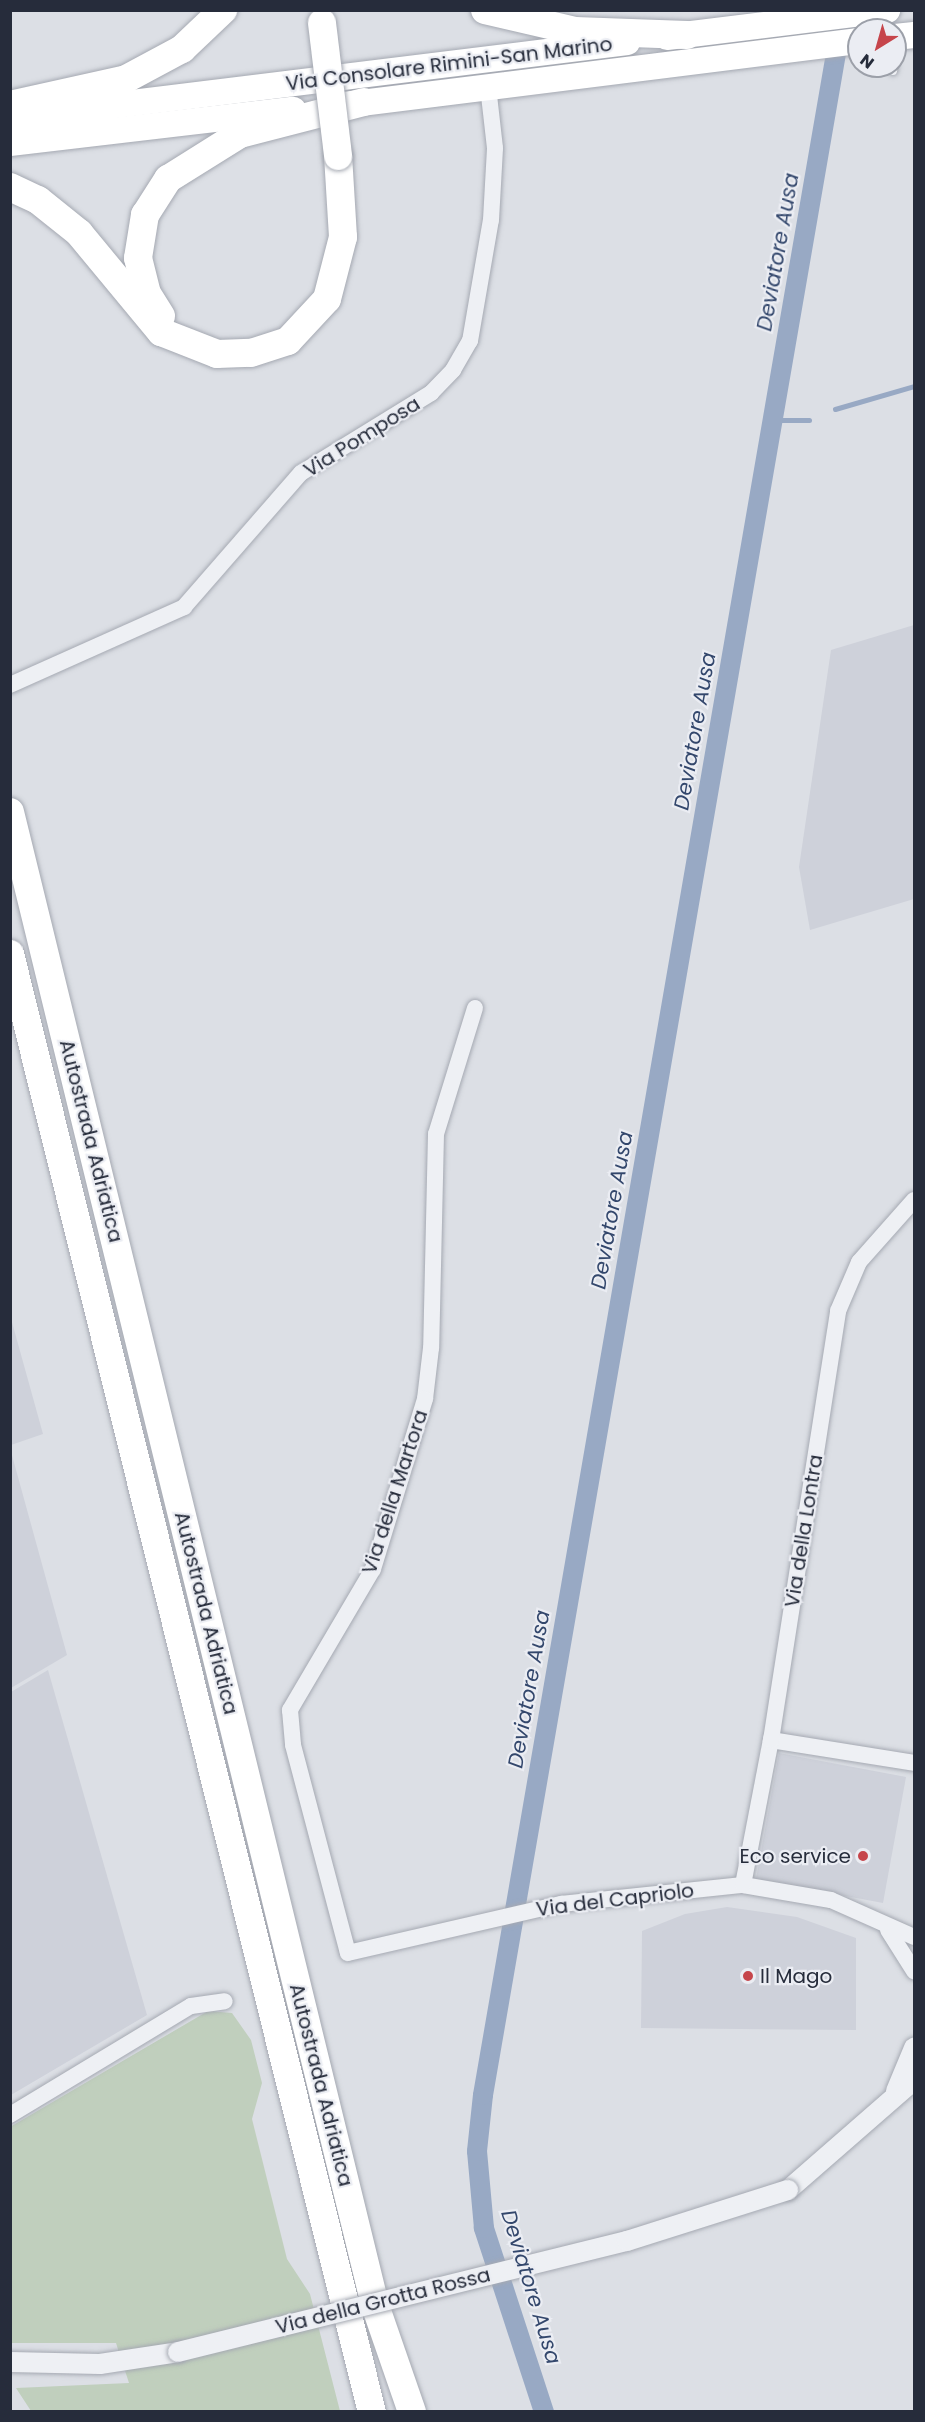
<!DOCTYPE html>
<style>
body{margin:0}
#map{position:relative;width:925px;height:2422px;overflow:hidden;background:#dcdfe5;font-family:Poppins,sans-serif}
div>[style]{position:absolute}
.built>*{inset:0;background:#ced1da}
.green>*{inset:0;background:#c0cfbd}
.stream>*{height:5px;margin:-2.5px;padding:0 2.5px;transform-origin:2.5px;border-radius:2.5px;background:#98a9c4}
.canal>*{height:20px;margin:-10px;padding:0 10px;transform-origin:10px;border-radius:10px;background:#98a9c4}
.roads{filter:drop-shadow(0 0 2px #a5a9b2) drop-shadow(0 0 2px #a5a9b2)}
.service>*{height:8px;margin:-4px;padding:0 4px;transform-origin:4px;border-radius:4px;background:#eef0f4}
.minor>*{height:16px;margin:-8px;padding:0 8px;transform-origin:8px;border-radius:8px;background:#eef0f4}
.tertiary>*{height:20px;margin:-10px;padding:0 10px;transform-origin:10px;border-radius:10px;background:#eef0f4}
.primary>*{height:26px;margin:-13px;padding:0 13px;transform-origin:13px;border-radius:13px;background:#fff}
.motorway>*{height:28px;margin:-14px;padding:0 14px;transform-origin:14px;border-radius:14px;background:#fff}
.bridges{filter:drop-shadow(0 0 2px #a5a9b2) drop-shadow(0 0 2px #a5a9b2)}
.tertiary-bridge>*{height:20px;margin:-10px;padding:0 10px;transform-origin:10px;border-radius:10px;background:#eef0f4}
.motorway-bridge>*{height:28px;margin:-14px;padding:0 14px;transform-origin:14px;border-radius:14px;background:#fff}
.dots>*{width:16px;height:16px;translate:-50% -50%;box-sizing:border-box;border:3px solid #ebedf3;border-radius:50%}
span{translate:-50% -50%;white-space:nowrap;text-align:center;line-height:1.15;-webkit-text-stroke:4.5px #ebedf3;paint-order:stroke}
.street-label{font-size:20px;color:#262c3b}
.poi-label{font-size:20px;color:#262c3b}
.right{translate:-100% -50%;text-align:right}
.left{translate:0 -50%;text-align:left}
.water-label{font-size:21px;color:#33476c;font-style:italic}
.frame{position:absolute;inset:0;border:12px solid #262c3b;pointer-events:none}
.north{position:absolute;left:847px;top:18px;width:60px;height:60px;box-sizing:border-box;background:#ebedf3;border:2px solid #9ca0a9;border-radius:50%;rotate:217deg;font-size:16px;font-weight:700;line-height:24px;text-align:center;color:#262c3b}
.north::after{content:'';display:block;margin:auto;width:21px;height:27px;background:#c6454b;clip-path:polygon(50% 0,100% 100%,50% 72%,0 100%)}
</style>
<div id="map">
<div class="built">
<div style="clip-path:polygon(914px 625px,914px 899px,810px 930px,799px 867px,831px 650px)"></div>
<div style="clip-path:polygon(10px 1315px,43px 1434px,11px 1445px,10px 1445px)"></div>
<div style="clip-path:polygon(10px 1448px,67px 1655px,11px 1688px,10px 1688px)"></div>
<div style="clip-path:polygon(48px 1670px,147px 2015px,11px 2095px,11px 1692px)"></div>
<div style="clip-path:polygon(779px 1753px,906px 1777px,883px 1903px,756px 1879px)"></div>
<div style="clip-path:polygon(727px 1907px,797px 1917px,856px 1938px,856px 2030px,641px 2028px,642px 1931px,685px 1914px)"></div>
</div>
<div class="green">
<div style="clip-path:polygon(208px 2011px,232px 2013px,251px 2040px,262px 2083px,252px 2119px,287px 2259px,310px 2294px,340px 2411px,31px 2411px,16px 2388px,129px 2383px,116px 2343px,11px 2343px,10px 2127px)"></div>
</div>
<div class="stream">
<div style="left:835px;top:409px;width:82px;rotate:-16.2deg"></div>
<div style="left:773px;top:420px;width:36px"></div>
</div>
<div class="canal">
<div style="left:544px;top:2412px;width:194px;rotate:-108.1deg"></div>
<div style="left:484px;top:2228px;width:77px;rotate:-95.2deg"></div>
<div style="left:477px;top:2151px;width:56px;rotate:-83.9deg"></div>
<div style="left:483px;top:2095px;width:2095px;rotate:-80.19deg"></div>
</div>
<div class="roads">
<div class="service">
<div style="left:895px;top:56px;width:18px;rotate:-84deg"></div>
<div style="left:893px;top:71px;width:5px;rotate:-79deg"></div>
</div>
<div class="minor">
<div style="left:10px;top:685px;width:191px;rotate:-24.1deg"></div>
<div style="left:184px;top:607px;width:178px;rotate:-48.9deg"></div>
<div style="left:301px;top:473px;width:153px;rotate:-31.6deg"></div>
<div style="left:431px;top:393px;width:32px;rotate:-46deg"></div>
<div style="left:453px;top:370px;width:34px;rotate:-60deg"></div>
<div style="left:470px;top:341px;width:123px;rotate:-80.2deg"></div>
<div style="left:491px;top:220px;width:72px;rotate:-86.8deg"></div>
<div style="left:495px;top:148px;width:61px;rotate:-96.5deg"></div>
<div style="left:475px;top:1008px;width:132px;rotate:107.2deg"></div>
<div style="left:436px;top:1134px;width:214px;rotate:91.3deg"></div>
<div style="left:431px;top:1348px;width:51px;rotate:96.7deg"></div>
<div style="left:425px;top:1399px;width:178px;rotate:107deg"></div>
<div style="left:373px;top:1569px;width:164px;rotate:120.5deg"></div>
<div style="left:290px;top:1710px;width:35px;rotate:85deg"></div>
<div style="left:293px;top:1745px;width:215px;rotate:75.2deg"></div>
<div style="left:348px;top:1953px;width:219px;rotate:-13deg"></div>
<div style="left:561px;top:1904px;width:183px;rotate:-6deg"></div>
<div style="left:743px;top:1885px;width:89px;rotate:9.7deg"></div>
<div style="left:831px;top:1900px;width:91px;rotate:24deg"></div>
<div style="left:771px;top:1740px;width:145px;rotate:9.1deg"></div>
<div style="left:743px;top:1885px;width:148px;rotate:-79.1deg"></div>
<div style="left:771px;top:1740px;width:434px;rotate:-81.1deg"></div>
<div style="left:838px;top:1311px;width:53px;rotate:-66.8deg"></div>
<div style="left:859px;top:1262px;width:83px;rotate:-48.4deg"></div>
<div style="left:888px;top:1930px;width:49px;rotate:57.6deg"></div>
<div style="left:10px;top:2115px;width:211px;rotate:-31.1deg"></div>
<div style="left:191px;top:2006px;width:34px;rotate:-8deg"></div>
</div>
<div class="tertiary">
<div style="left:896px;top:2091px;width:47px;rotate:-67.3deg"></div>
<div style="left:788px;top:2190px;width:167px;rotate:-41.1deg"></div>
<div style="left:10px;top:2362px;width:90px;rotate:1.3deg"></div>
<div style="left:100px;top:2364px;width:79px;rotate:-8.7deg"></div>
</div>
<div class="primary">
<div style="left:667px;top:37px;width:222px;rotate:-7deg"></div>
<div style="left:895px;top:37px;width:19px;rotate:-6deg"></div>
<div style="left:345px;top:105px;width:518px;rotate:-7.1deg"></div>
<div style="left:10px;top:118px;width:622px;rotate:-7.02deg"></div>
<div style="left:10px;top:143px;width:285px;rotate:-6.7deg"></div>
</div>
<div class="motorway">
<div style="left:485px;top:10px;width:92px;rotate:13.1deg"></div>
<div style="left:575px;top:31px;width:112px;rotate:2deg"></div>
<div style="left:10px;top:105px;width:119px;rotate:-12.6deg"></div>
<div style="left:126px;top:79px;width:64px;rotate:-28.2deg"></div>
<div style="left:182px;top:49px;width:57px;rotate:-43.6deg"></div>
<div style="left:10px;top:187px;width:31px;rotate:25deg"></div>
<div style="left:38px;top:200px;width:53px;rotate:38.8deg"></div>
<div style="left:79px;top:233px;width:129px;rotate:50.4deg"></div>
<div style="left:161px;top:332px;width:60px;rotate:21.4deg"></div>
<div style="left:217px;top:354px;width:34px;rotate:-2deg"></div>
<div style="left:251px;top:353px;width:39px;rotate:-18deg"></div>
<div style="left:288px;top:341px;width:57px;rotate:-47.1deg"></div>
<div style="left:327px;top:299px;width:64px;rotate:-75.5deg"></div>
<div style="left:343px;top:237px;width:81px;rotate:-93.5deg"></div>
<div style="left:161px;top:316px;width:26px;rotate:-122deg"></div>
<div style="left:147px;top:294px;width:37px;rotate:-104deg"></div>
<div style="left:138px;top:258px;width:44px;rotate:-80.8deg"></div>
<div style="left:145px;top:215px;width:43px;rotate:-57.4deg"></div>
<div style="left:168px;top:179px;width:85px;rotate:-32deg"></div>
<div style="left:240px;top:134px;width:128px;rotate:-14.5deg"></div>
<div style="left:10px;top:812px;width:1537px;rotate:76.26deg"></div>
<div style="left:375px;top:2305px;width:113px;rotate:70.9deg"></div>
<div style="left:10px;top:954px;width:1502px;rotate:76.06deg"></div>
</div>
</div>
<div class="bridges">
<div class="tertiary-bridge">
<div style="left:178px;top:2352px;width:463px;rotate:-13.9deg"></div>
<div style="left:627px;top:2241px;width:169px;rotate:-17.6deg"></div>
</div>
<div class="motorway-bridge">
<div style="left:322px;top:23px;width:134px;rotate:83.1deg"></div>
</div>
</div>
<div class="dots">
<div style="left:863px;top:1856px;background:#c6454b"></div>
<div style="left:748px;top:1976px;background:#c6454b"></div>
</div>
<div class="street-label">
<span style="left:449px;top:64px;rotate:-7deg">Via Consolare Rimini-San Marino</span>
<span style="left:362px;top:437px;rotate:-32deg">Via Pomposa</span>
<span style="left:91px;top:1141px;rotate:76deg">Autostrada Adriatica</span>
<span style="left:395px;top:1492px;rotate:-72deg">Via della Martora</span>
<span style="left:804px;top:1531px;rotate:-81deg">Via della Lontra</span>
<span style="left:206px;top:1613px;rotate:76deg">Autostrada Adriatica</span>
<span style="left:615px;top:1900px;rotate:-7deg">Via del Capriolo</span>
<span style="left:321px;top:2085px;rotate:76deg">Autostrada Adriatica</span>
<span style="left:383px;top:2301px;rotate:-14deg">Via della Grotta Rossa</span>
</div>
<div class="poi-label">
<span class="right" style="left:851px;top:1856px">Eco service</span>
<span class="left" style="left:760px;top:1976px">Il Mago</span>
</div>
<div class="water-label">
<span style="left:778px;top:252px;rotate:-80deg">Deviatore Ausa</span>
<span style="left:695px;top:731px;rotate:-80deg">Deviatore Ausa</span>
<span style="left:612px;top:1210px;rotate:-80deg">Deviatore Ausa</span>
<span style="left:529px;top:1689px;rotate:-80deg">Deviatore Ausa</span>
<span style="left:531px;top:2287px;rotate:73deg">Deviatore Ausa</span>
</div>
<div class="frame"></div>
<div class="north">N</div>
</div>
